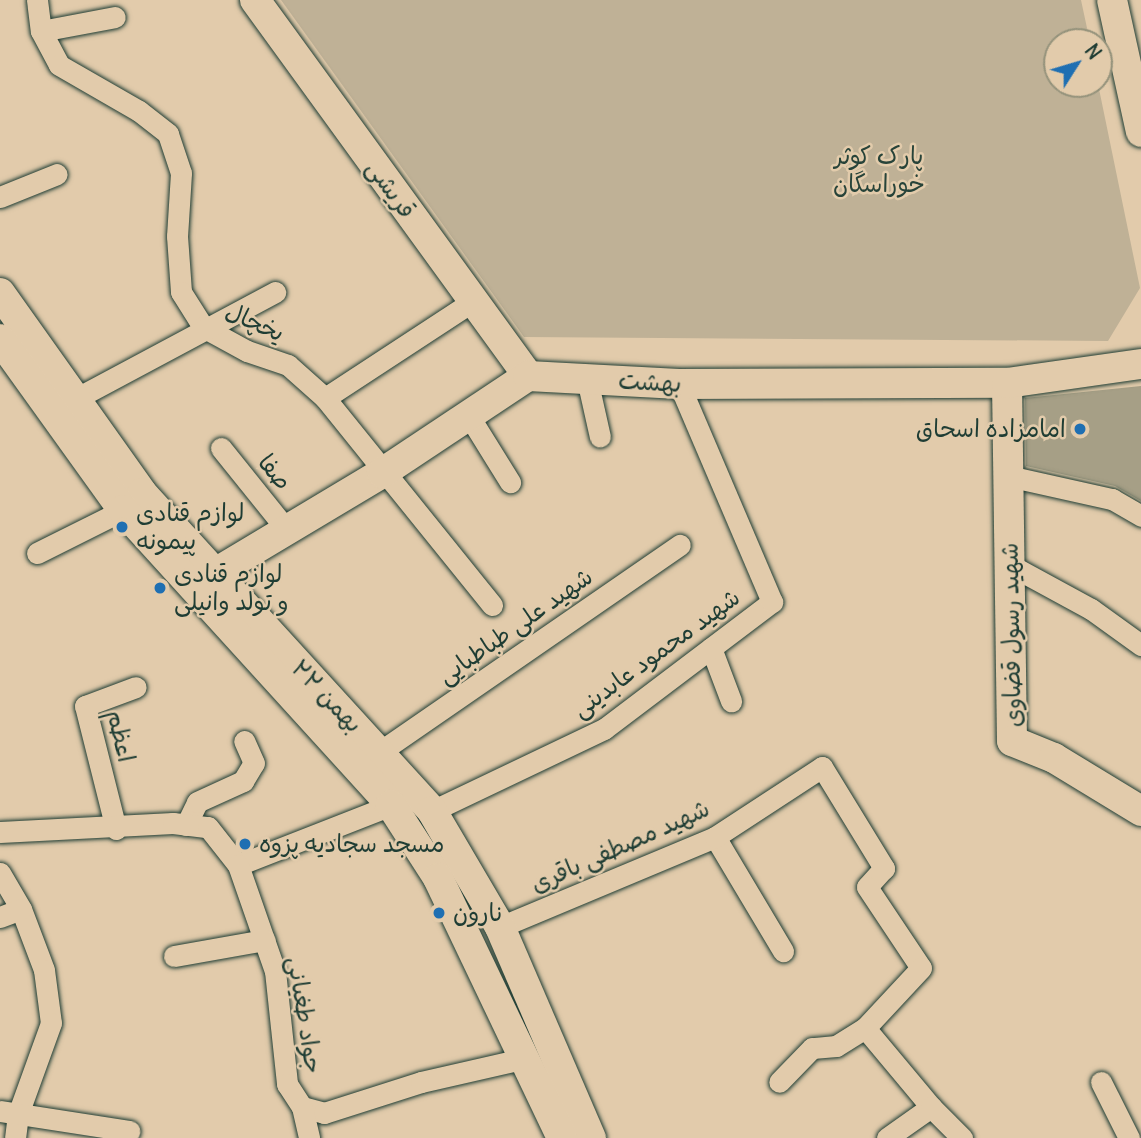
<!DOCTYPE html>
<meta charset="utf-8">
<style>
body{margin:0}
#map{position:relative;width:1141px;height:1138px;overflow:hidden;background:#e2cbab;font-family:Delius,"Playpen Sans Arabic",sans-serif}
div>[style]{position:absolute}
.green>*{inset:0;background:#bfb196}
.building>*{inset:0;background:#a69f86}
.roads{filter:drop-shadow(0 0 2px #1f3d34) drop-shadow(0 0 2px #1f3d34)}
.street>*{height:21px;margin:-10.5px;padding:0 10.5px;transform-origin:10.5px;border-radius:10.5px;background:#e2cbab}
.secondary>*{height:30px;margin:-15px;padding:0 15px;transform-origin:15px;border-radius:15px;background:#e2cbab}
.dots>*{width:19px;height:19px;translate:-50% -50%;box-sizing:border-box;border:4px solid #e2cbab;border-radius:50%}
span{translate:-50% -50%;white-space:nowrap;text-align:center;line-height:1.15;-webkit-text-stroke:5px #e2cbab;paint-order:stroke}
.park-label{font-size:24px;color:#274339}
.street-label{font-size:24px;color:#1f3d34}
.poi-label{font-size:24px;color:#1f3d34}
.right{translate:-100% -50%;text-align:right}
.left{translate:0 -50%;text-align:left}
.north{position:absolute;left:1043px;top:28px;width:70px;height:70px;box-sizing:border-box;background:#e2cbab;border:2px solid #94927b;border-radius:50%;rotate:53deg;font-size:19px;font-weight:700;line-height:28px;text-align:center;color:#1f3d34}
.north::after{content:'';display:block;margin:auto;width:24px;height:32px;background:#1f6fb2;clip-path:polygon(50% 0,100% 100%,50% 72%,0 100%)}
</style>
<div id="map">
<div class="green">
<div style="clip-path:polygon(281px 0,1081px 0,1090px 42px,1057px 42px,1057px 84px,1098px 84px,1140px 288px,1108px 341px,524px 337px)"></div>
</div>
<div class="building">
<div style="clip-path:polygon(1141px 386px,1141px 501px,1115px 486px,1026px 466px,1025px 398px)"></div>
</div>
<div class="roads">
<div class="street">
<div style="left:37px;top:0;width:31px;rotate:83deg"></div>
<div style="left:41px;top:31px;width:38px;rotate:62deg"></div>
<div style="left:59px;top:65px;width:92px;rotate:29.9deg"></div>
<div style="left:139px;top:111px;width:37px;rotate:38deg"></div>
<div style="left:168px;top:134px;width:41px;rotate:71.6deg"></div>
<div style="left:181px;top:173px;width:63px;rotate:93.6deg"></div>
<div style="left:177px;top:236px;width:56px;rotate:85.9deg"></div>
<div style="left:181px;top:292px;width:41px;rotate:57.8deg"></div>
<div style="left:203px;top:327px;width:50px;rotate:28.6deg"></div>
<div style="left:247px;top:351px;width:43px;rotate:18.9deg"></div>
<div style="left:288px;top:365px;width:50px;rotate:41.7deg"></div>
<div style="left:325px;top:398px;width:266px;rotate:51.1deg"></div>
<div style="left:41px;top:31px;width:75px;rotate:-10.7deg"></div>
<div style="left:0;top:197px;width:61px;rotate:-22deg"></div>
<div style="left:587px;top:379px;width:59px;rotate:77.4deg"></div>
<div style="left:325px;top:398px;width:177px;rotate:-33.2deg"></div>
<div style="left:75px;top:399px;width:227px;rotate:-28.1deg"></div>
<div style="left:469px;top:416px;width:78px;rotate:58.2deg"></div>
<div style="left:221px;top:448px;width:105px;rotate:51.2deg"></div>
<div style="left:1008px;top:476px;width:107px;rotate:12.5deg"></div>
<div style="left:1112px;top:499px;width:34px;rotate:30deg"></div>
<div style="left:37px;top:553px;width:96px;rotate:-26.6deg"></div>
<div style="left:1010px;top:565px;width:92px;rotate:28.5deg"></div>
<div style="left:1091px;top:609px;width:62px;rotate:35.8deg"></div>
<div style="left:711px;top:648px;width:57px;rotate:69.3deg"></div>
<div style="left:381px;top:751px;width:363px;rotate:-34.6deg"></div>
<div style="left:432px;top:811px;width:191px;rotate:-25.5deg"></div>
<div style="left:604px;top:729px;width:211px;rotate:-37.1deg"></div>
<div style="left:772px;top:602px;width:237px;rotate:-113.1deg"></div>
<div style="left:186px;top:825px;width:25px;rotate:-64deg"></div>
<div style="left:197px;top:802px;width:51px;rotate:-24.5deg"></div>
<div style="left:243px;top:781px;width:21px;rotate:-59deg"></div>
<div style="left:254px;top:763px;width:24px;rotate:-114deg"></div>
<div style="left:116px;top:829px;width:127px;rotate:-104.1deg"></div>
<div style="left:85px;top:706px;width:54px;rotate:-20.4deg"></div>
<div style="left:0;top:832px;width:173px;rotate:-3deg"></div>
<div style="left:173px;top:823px;width:35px;rotate:7deg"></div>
<div style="left:208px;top:827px;width:48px;rotate:51.7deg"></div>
<div style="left:238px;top:865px;width:164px;rotate:-21.4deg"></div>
<div style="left:715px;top:837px;width:133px;rotate:59.2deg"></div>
<div style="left:238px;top:865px;width:112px;rotate:70.8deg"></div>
<div style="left:275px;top:971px;width:114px;rotate:83.9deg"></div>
<div style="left:287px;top:1084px;width:27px;rotate:57deg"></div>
<div style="left:302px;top:1107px;width:23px;rotate:15deg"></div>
<div style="left:324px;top:1113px;width:102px;rotate:-17.7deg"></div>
<div style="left:421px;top:1082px;width:109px;rotate:-12.8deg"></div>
<div style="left:0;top:873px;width:42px;rotate:59.7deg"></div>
<div style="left:21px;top:909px;width:65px;rotate:69.3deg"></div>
<div style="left:44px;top:970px;width:53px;rotate:82.5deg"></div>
<div style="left:51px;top:1023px;width:97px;rotate:109.9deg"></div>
<div style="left:18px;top:1114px;width:24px;rotate:97deg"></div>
<div style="left:0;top:917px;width:22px;rotate:-21deg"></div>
<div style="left:500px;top:927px;width:233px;rotate:-22.7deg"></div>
<div style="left:715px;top:837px;width:128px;rotate:-33.2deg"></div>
<div style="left:822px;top:767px;width:119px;rotate:58.5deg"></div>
<div style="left:884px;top:868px;width:25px;rotate:132deg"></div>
<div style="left:867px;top:887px;width:97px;rotate:56.3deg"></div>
<div style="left:921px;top:968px;width:82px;rotate:133deg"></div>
<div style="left:865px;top:1028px;width:34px;rotate:148deg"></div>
<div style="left:836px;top:1046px;width:24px;rotate:175deg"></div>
<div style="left:812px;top:1048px;width:47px;rotate:134.1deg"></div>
<div style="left:174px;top:956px;width:92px;rotate:-10deg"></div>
<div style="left:865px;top:1028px;width:103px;rotate:50.1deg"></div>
<div style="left:1101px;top:1082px;width:63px;rotate:63.4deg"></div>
<div style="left:302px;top:1107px;width:32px;rotate:77deg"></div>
<div style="left:0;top:1111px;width:131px;rotate:8.8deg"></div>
<div style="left:887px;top:1138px;width:54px;rotate:-35.2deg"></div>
<div style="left:931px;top:1107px;width:44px;rotate:45deg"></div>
</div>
<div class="secondary">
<div style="left:255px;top:0;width:465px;rotate:54deg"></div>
<div style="left:1112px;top:0;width:135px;rotate:77.6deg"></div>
<div style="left:0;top:293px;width:245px;rotate:54.6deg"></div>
<div style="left:142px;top:493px;width:430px;rotate:47.6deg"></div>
<div style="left:432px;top:811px;width:134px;rotate:59.6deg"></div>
<div style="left:500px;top:927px;width:230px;rotate:66.7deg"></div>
<div style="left:0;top:339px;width:211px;rotate:54.3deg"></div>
<div style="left:123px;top:510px;width:399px;rotate:47.7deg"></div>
<div style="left:391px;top:805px;width:87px;rotate:57.2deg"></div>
<div style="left:438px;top:878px;width:288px;rotate:64.5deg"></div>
<div style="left:1007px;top:383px;width:358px;rotate:89.2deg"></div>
<div style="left:1012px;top:741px;width:45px;rotate:22deg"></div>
<div style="left:1054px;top:758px;width:102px;rotate:31.3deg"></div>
<div style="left:215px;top:573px;width:195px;rotate:-30.9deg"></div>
<div style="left:382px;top:473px;width:175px;rotate:-33.6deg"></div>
<div style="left:528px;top:376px;width:151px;rotate:3deg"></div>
<div style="left:679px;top:384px;width:328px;rotate:-0.2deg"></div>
<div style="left:1007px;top:383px;width:135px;rotate:-8.1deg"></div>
</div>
</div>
<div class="dots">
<div style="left:1080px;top:429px;background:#1f6fb2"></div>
<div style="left:122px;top:527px;background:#1f6fb2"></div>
<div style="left:160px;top:588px;background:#1f6fb2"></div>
<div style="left:245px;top:844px;background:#1f6fb2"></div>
<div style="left:439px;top:913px;background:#1f6fb2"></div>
</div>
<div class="park-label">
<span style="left:879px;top:170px">پارک کوثر<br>خوراسگان</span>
</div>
<div class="street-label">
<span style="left:391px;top:189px;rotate:54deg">قریشی</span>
<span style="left:255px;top:322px;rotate:24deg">یخچال</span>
<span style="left:650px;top:382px;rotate:3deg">بهشت</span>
<span style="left:275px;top:472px;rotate:51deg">صفا</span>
<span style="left:515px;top:626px;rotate:-35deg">شهید علی طباطبایی</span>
<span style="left:1011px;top:635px;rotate:-91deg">شهید رسول قضاوی</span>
<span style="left:656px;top:653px;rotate:-36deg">شهید محمود عابدینی</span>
<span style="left:327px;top:696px;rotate:46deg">۲۲ بهمن</span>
<span style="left:121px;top:736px;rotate:77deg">اعظم</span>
<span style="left:620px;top:846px;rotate:-24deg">شهید مصطفی باقری</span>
<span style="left:305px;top:1015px;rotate:81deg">جواد طغیانی</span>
</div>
<div class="poi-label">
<span class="right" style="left:1066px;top:429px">امامزاده اسحاق</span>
<span class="left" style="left:136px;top:527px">لوازم قنادی<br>پیمونه</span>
<span class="left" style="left:174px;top:588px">لوازم قنادی<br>و تولد وانیلی</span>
<span class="left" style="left:259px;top:844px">مسجد سجادیه پزوه</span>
<span class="left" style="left:453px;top:913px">نارون</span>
</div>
<div class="north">N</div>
</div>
